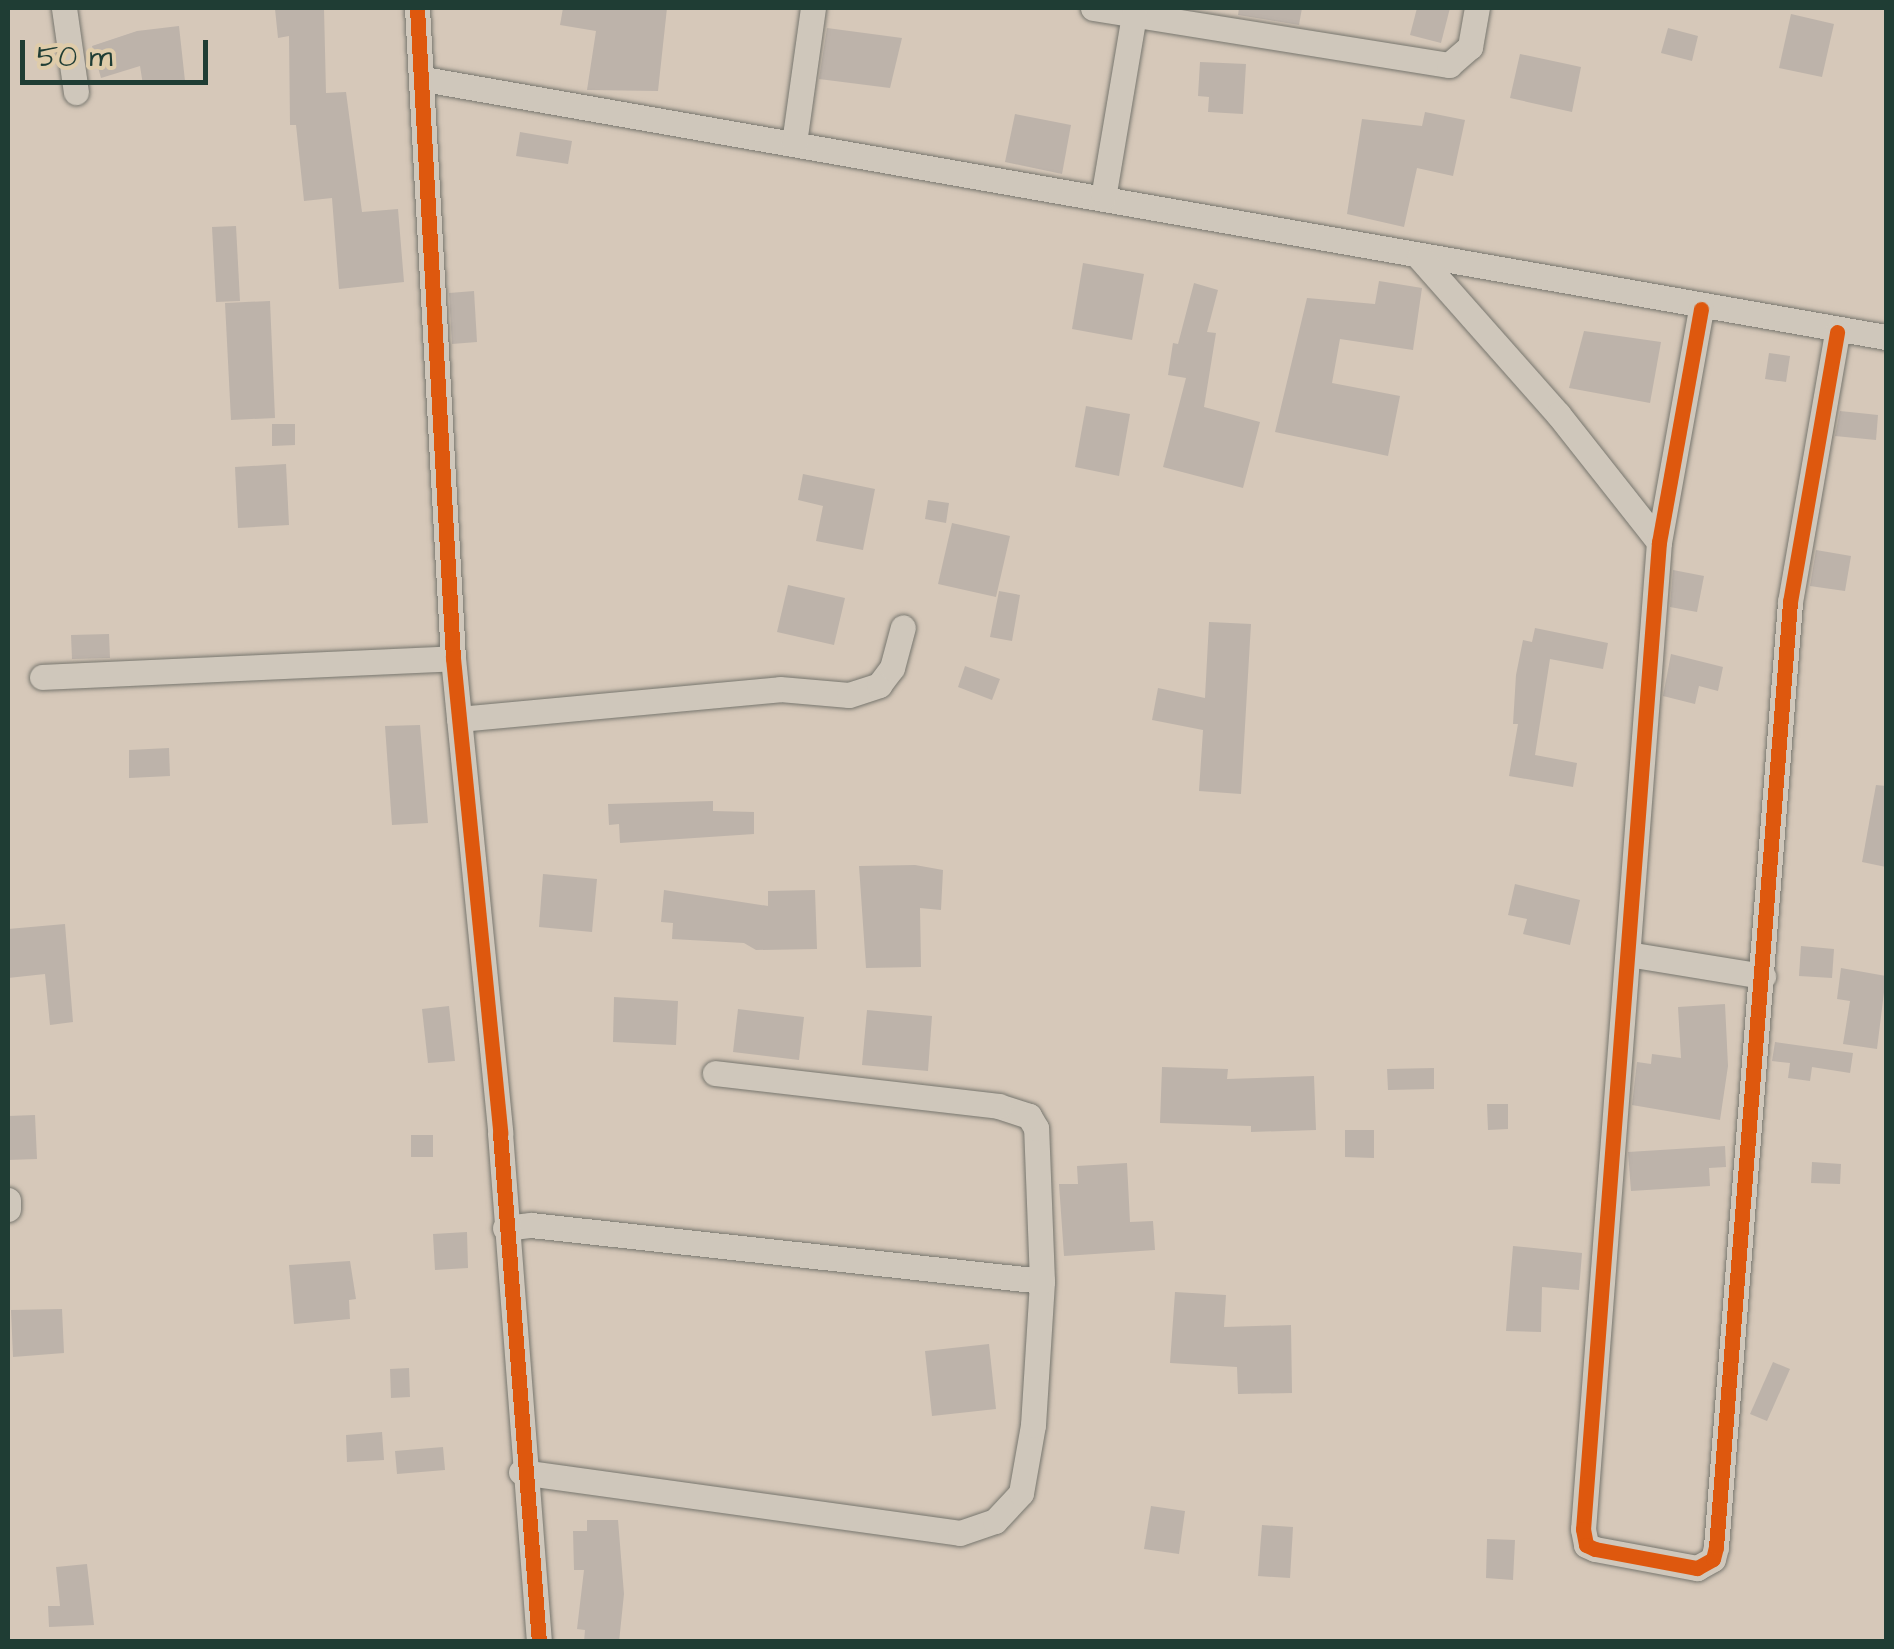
<!DOCTYPE html>
<style>
body{margin:0}
#map{position:relative;width:1894px;height:1649px;overflow:hidden;background:#d6c8b9;font-family:"Architects Daughter",sans-serif}
div>[style]{position:absolute}
.building>*{inset:0;background:#bdb3aa}
.roads{filter:drop-shadow(0 0 2px #77766e) drop-shadow(0 0 2px #77766e)}
.minor>*{height:25px;margin:-12.5px;padding:0 12.5px;transform-origin:12.5px;border-radius:12.5px;background:#cfc7bb}
.cycleway>*{height:15px;margin:-7.5px;padding:0 7.5px;transform-origin:7.5px;border-radius:7.5px;background:#de580e}
span{translate:-50% -50%;white-space:nowrap;text-align:center;line-height:1.15;-webkit-text-stroke:10px #dfccaa;paint-order:stroke}
.frame{position:absolute;inset:0;border:10px solid #1f3d34;pointer-events:none}
.scale{position:absolute;left:20px;top:40px;width:188px;height:45px;box-sizing:border-box;border:5px solid #1f3d34;border-top:0;padding-left:12px;font-size:30px;line-height:35px;white-space:nowrap;color:#1f3d34;-webkit-text-stroke:8px #dfccaa;paint-order:stroke}
</style>
<div id="map">
<div class="building">
<div style="clip-path:polygon(324px 8px,326px 93px,346px 92px,362px 212px,398px 209px,404px 282px,339px 289px,332px 198px,304px 201px,296px 125px,290px 125px,289px 36px,278px 38px,275px 9px)"></div>
<div style="clip-path:polygon(563px 8px,667px 8px,658px 91px,587px 90px,596px 31px,560px 25px)"></div>
<div style="clip-path:polygon(1239px 8px,1302px 8px,1299px 25px,1238px 15px)"></div>
<div style="clip-path:polygon(1417px 8px,1450px 8px,1441px 43px,1410px 35px)"></div>
<div style="clip-path:polygon(1791px 14px,1834px 24px,1822px 77px,1779px 68px)"></div>
<div style="clip-path:polygon(179px 26px,185px 81px,143px 85px,140px 66px,101px 78px,92px 46px,137px 31px)"></div>
<div style="clip-path:polygon(827px 28px,902px 38px,890px 88px,819px 79px)"></div>
<div style="clip-path:polygon(1668px 28px,1698px 36px,1692px 61px,1661px 53px)"></div>
<div style="clip-path:polygon(1520px 54px,1581px 67px,1572px 112px,1510px 98px)"></div>
<div style="clip-path:polygon(1200px 62px,1246px 64px,1243px 114px,1208px 112px,1209px 97px,1198px 96px)"></div>
<div style="clip-path:polygon(1425px 112px,1465px 120px,1453px 176px,1417px 168px,1404px 227px,1347px 214px,1362px 119px,1422px 126px)"></div>
<div style="clip-path:polygon(1015px 114px,1071px 125px,1062px 174px,1005px 162px)"></div>
<div style="clip-path:polygon(520px 132px,572px 141px,568px 164px,516px 156px)"></div>
<div style="clip-path:polygon(236px 226px,240px 301px,216px 302px,212px 227px)"></div>
<div style="clip-path:polygon(1083px 263px,1144px 274px,1132px 340px,1072px 329px)"></div>
<div style="clip-path:polygon(1379px 281px,1422px 288px,1413px 350px,1340px 339px,1332px 383px,1400px 396px,1388px 456px,1275px 432px,1307px 298px,1375px 304px)"></div>
<div style="clip-path:polygon(1194px 283px,1218px 290px,1207px 332px,1216px 333px,1204px 407px,1260px 422px,1243px 488px,1163px 467px,1186px 378px,1168px 375px,1173px 343px,1178px 344px)"></div>
<div style="clip-path:polygon(474px 291px,477px 342px,452px 344px,449px 293px)"></div>
<div style="clip-path:polygon(270px 301px,275px 418px,231px 420px,225px 303px)"></div>
<div style="clip-path:polygon(1584px 331px,1661px 342px,1650px 403px,1569px 388px)"></div>
<div style="clip-path:polygon(1769px 353px,1790px 356px,1786px 382px,1765px 379px)"></div>
<div style="clip-path:polygon(1086px 406px,1130px 414px,1119px 476px,1075px 467px)"></div>
<div style="clip-path:polygon(1840px 411px,1878px 415px,1876px 440px,1835px 436px)"></div>
<div style="clip-path:polygon(272px 424px,295px 424px,295px 445px,272px 446px)"></div>
<div style="clip-path:polygon(286px 464px,289px 525px,238px 528px,235px 467px)"></div>
<div style="clip-path:polygon(803px 474px,875px 489px,863px 550px,816px 541px,823px 506px,798px 500px)"></div>
<div style="clip-path:polygon(928px 500px,949px 503px,946px 523px,925px 519px)"></div>
<div style="clip-path:polygon(952px 523px,1010px 536px,996px 597px,938px 584px)"></div>
<div style="clip-path:polygon(1816px 550px,1851px 556px,1845px 591px,1810px 586px)"></div>
<div style="clip-path:polygon(1673px 570px,1704px 576px,1697px 612px,1670px 607px)"></div>
<div style="clip-path:polygon(788px 585px,845px 598px,834px 645px,777px 632px)"></div>
<div style="clip-path:polygon(999px 591px,1020px 595px,1012px 641px,990px 637px)"></div>
<div style="clip-path:polygon(1209px 622px,1251px 624px,1241px 794px,1199px 791px,1203px 730px,1152px 720px,1158px 688px,1205px 698px)"></div>
<div style="clip-path:polygon(1535px 628px,1608px 643px,1603px 669px,1550px 659px,1535px 755px,1577px 763px,1573px 787px,1509px 776px,1518px 724px,1513px 724px,1516px 675px,1523px 640px,1532px 642px)"></div>
<div style="clip-path:polygon(109px 634px,110px 658px,72px 659px,71px 635px)"></div>
<div style="clip-path:polygon(1671px 654px,1723px 667px,1718px 691px,1699px 686px,1695px 704px,1663px 696px)"></div>
<div style="clip-path:polygon(965px 666px,1000px 679px,992px 700px,958px 687px)"></div>
<div style="clip-path:polygon(420px 725px,428px 823px,392px 825px,385px 726px)"></div>
<div style="clip-path:polygon(169px 748px,170px 776px,129px 778px,129px 750px)"></div>
<div style="clip-path:polygon(1876px 785px,1886px 786px,1886px 867px,1862px 862px)"></div>
<div style="clip-path:polygon(713px 801px,713px 811px,754px 812px,754px 834px,620px 843px,619px 824px,609px 825px,608px 804px)"></div>
<div style="clip-path:polygon(915px 865px,943px 870px,941px 910px,920px 908px,921px 967px,866px 968px,859px 866px)"></div>
<div style="clip-path:polygon(543px 874px,597px 879px,592px 932px,539px 927px)"></div>
<div style="clip-path:polygon(1515px 884px,1580px 900px,1570px 945px,1523px 934px,1527px 919px,1508px 915px)"></div>
<div style="clip-path:polygon(664px 890px,768px 906px,768px 891px,815px 890px,817px 949px,756px 950px,744px 943px,672px 939px,673px 923px,661px 922px)"></div>
<div style="clip-path:polygon(65px 924px,73px 1022px,50px 1025px,45px 974px,8px 978px,8px 929px)"></div>
<div style="clip-path:polygon(1801px 946px,1834px 949px,1832px 978px,1799px 976px)"></div>
<div style="clip-path:polygon(1841px 968px,1886px 976px,1877px 1049px,1843px 1044px,1850px 1001px,1837px 999px)"></div>
<div style="clip-path:polygon(614px 997px,678px 1001px,676px 1045px,613px 1042px)"></div>
<div style="clip-path:polygon(1725px 1004px,1728px 1066px,1720px 1120px,1632px 1105px,1637px 1062px,1651px 1064px,1652px 1054px,1681px 1058px,1678px 1007px)"></div>
<div style="clip-path:polygon(449px 1006px,455px 1061px,428px 1063px,422px 1009px)"></div>
<div style="clip-path:polygon(738px 1009px,804px 1017px,799px 1060px,733px 1052px)"></div>
<div style="clip-path:polygon(867px 1010px,932px 1016px,928px 1071px,862px 1065px)"></div>
<div style="clip-path:polygon(1775px 1042px,1853px 1053px,1850px 1073px,1812px 1067px,1810px 1081px,1788px 1078px,1790px 1063px,1772px 1061px)"></div>
<div style="clip-path:polygon(1162px 1067px,1228px 1069px,1227px 1079px,1314px 1076px,1316px 1130px,1251px 1132px,1251px 1126px,1160px 1123px)"></div>
<div style="clip-path:polygon(1434px 1068px,1434px 1089px,1388px 1090px,1387px 1069px)"></div>
<div style="clip-path:polygon(1487px 1104px,1508px 1104px,1508px 1129px,1488px 1130px)"></div>
<div style="clip-path:polygon(35px 1115px,37px 1159px,8px 1160px,8px 1116px)"></div>
<div style="clip-path:polygon(1345px 1130px,1374px 1130px,1374px 1158px,1345px 1157px)"></div>
<div style="clip-path:polygon(411px 1135px,433px 1135px,433px 1157px,411px 1157px)"></div>
<div style="clip-path:polygon(1725px 1146px,1726px 1167px,1709px 1168px,1710px 1186px,1631px 1191px,1628px 1152px)"></div>
<div style="clip-path:polygon(1812px 1162px,1841px 1164px,1840px 1184px,1811px 1183px)"></div>
<div style="clip-path:polygon(1127px 1163px,1130px 1222px,1153px 1221px,1155px 1250px,1064px 1256px,1059px 1184px,1078px 1184px,1077px 1166px)"></div>
<div style="clip-path:polygon(467px 1232px,468px 1268px,435px 1270px,433px 1234px)"></div>
<div style="clip-path:polygon(1513px 1246px,1582px 1253px,1579px 1290px,1542px 1287px,1541px 1332px,1506px 1331px)"></div>
<div style="clip-path:polygon(350px 1261px,356px 1299px,349px 1300px,350px 1319px,294px 1324px,289px 1265px)"></div>
<div style="clip-path:polygon(1175px 1292px,1226px 1295px,1224px 1327px,1291px 1325px,1292px 1393px,1238px 1394px,1237px 1367px,1170px 1363px)"></div>
<div style="clip-path:polygon(62px 1309px,64px 1353px,13px 1357px,11px 1310px)"></div>
<div style="clip-path:polygon(989px 1344px,996px 1409px,932px 1416px,925px 1351px)"></div>
<div style="clip-path:polygon(1773px 1362px,1790px 1369px,1767px 1421px,1750px 1414px)"></div>
<div style="clip-path:polygon(409px 1368px,410px 1397px,391px 1398px,390px 1369px)"></div>
<div style="clip-path:polygon(382px 1432px,384px 1460px,347px 1462px,346px 1435px)"></div>
<div style="clip-path:polygon(443px 1447px,445px 1470px,397px 1474px,395px 1451px)"></div>
<div style="clip-path:polygon(1151px 1506px,1185px 1511px,1179px 1554px,1144px 1549px)"></div>
<div style="clip-path:polygon(587px 1520px,618px 1520px,624px 1594px,619px 1642px,584px 1642px,585px 1630px,577px 1629px,584px 1570px,574px 1570px,573px 1531px,587px 1531px)"></div>
<div style="clip-path:polygon(1262px 1525px,1293px 1527px,1290px 1578px,1258px 1576px)"></div>
<div style="clip-path:polygon(1487px 1539px,1515px 1540px,1513px 1580px,1486px 1578px)"></div>
<div style="clip-path:polygon(87px 1564px,94px 1625px,49px 1627px,48px 1606px,60px 1606px,56px 1567px)"></div>
</div>
<div class="roads">
<div class="minor">
<div style="left:64px;top:8px;width:85px;rotate:81.9deg"></div>
<div style="left:417px;top:8px;width:651px;rotate:86.83deg"></div>
<div style="left:453px;top:658px;width:477px;rotate:84.3deg"></div>
<div style="left:500px;top:1133px;width:510px;rotate:85.62deg"></div>
<div style="left:1093px;top:8px;width:361px;rotate:9.1deg"></div>
<div style="left:1449px;top:65px;width:28px;rotate:-41deg"></div>
<div style="left:1470px;top:47px;width:40px;rotate:-80deg"></div>
<div style="left:424px;top:79px;width:1485px;rotate:10.01deg"></div>
<div style="left:794px;top:143px;width:136px;rotate:-82deg"></div>
<div style="left:1103px;top:198px;width:186px;rotate:-80.4deg"></div>
<div style="left:1419px;top:257px;width:210px;rotate:48.5deg"></div>
<div style="left:1558px;top:414px;width:163px;rotate:51.7deg"></div>
<div style="left:1701px;top:309px;width:237px;rotate:100.2deg"></div>
<div style="left:1659px;top:542px;width:990px;rotate:94.4deg"></div>
<div style="left:1583px;top:1529px;width:16px;rotate:79deg"></div>
<div style="left:1586px;top:1545px;width:10px;rotate:24deg"></div>
<div style="left:1595px;top:1549px;width:104px;rotate:10.6deg"></div>
<div style="left:1697px;top:1568px;width:18px;rotate:-29deg"></div>
<div style="left:1713px;top:1559px;width:12px;rotate:-76deg"></div>
<div style="left:1716px;top:1547px;width:948px;rotate:-85.52deg"></div>
<div style="left:1790px;top:602px;width:274px;rotate:-80.1deg"></div>
<div style="left:42px;top:677px;width:411px;rotate:-2.6deg"></div>
<div style="left:459px;top:719px;width:322px;rotate:-5.3deg"></div>
<div style="left:780px;top:689px;width:69px;rotate:5deg"></div>
<div style="left:849px;top:695px;width:32px;rotate:-18deg"></div>
<div style="left:879px;top:685px;width:21px;rotate:-53deg"></div>
<div style="left:892px;top:668px;width:42px;rotate:-75deg"></div>
<div style="left:1628px;top:954px;width:137px;rotate:9.3deg"></div>
<div style="left:8px;top:1200px;width:9px;rotate:90deg"></div>
<div style="left:505px;top:1228px;width:26px;rotate:-7deg"></div>
<div style="left:531px;top:1225px;width:514px;rotate:6.25deg"></div>
<div style="left:521px;top:1472px;width:443px;rotate:7.9deg"></div>
<div style="left:960px;top:1533px;width:37px;rotate:-19deg"></div>
<div style="left:995px;top:1521px;width:38px;rotate:-47deg"></div>
<div style="left:1021px;top:1493px;width:69px;rotate:-80deg"></div>
<div style="left:1033px;top:1425px;width:144px;rotate:-86.4deg"></div>
<div style="left:1042px;top:1281px;width:153px;rotate:-92.2deg"></div>
<div style="left:1036px;top:1128px;width:14px;rotate:-120deg"></div>
<div style="left:1029px;top:1116px;width:32px;rotate:-162deg"></div>
<div style="left:999px;top:1106px;width:286px;rotate:-173.4deg"></div>
</div>
</div>
<div class="cycleway">
<div style="left:417px;top:8px;width:651px;rotate:86.83deg"></div>
<div style="left:453px;top:658px;width:477px;rotate:84.3deg"></div>
<div style="left:500px;top:1133px;width:510px;rotate:85.62deg"></div>
<div style="left:1701px;top:309px;width:237px;rotate:100.2deg"></div>
<div style="left:1659px;top:542px;width:990px;rotate:94.4deg"></div>
<div style="left:1583px;top:1529px;width:16px;rotate:79deg"></div>
<div style="left:1586px;top:1545px;width:10px;rotate:24deg"></div>
<div style="left:1595px;top:1549px;width:104px;rotate:10.6deg"></div>
<div style="left:1697px;top:1568px;width:18px;rotate:-29deg"></div>
<div style="left:1713px;top:1559px;width:12px;rotate:-76deg"></div>
<div style="left:1716px;top:1547px;width:948px;rotate:-85.52deg"></div>
<div style="left:1790px;top:602px;width:274px;rotate:-80.1deg"></div>
</div>
<div class="frame"></div>
<div class="scale">50 m</div>
</div>
